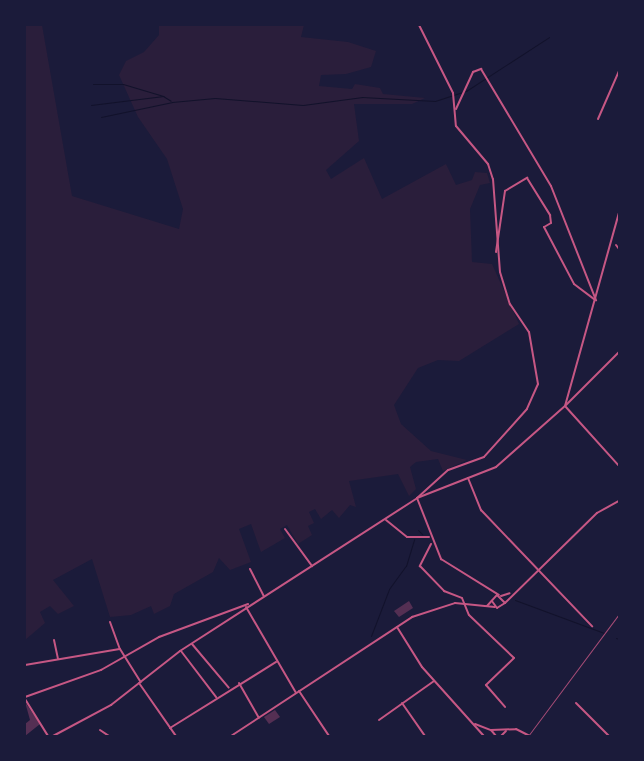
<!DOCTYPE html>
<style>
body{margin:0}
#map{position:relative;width:644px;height:761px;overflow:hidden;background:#1b1b3a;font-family:Figtree,sans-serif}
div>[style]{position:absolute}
.green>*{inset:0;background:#2a1e3b}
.stream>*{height:1px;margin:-0.5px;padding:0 0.5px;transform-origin:0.5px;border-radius:0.5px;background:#12122b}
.building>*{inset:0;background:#542f53}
.minor>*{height:2px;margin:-1px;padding:0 1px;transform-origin:1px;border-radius:1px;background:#c65784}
.tertiary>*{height:2px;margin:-1px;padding:0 1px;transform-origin:1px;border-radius:1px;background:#c65784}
.rail>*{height:1px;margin:-0.5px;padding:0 0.5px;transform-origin:0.5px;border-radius:0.5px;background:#a44b75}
span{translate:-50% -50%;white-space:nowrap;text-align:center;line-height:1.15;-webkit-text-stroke:4.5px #1b1b3a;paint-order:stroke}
.frame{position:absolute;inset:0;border:26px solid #1b1b3a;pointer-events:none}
</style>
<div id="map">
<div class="green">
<div style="clip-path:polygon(25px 25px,42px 25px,72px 196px,179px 229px,183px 209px,167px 159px,138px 117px,119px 75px,126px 61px,144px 52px,159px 35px,159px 25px,304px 25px,301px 37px,348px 42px,376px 51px,371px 67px,346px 74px,321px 75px,319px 86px,352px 89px,355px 84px,380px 88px,383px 94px,425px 98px,412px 104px,354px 104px,359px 141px,326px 170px,331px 179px,364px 158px,382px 199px,446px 164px,456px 185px,472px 180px,475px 172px,487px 173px,490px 183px,480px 185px,470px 209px,472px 262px,492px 264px,519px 324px,459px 361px,438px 360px,418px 368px,394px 405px,401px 424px,431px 451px,467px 460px,443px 471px,438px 459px,416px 462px,410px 467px,416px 489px,409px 496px,398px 474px,349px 481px,356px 507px,350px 505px,339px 518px,332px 510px,321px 519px,315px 509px,309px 512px,314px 523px,308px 526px,312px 535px,298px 544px,287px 525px,280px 529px,285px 538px,261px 552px,251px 524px,239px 529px,251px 562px,230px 570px,219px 558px,213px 572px,174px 594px,170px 606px,154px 614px,151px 606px,131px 615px,110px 617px,92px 559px,53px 580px,74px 606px,58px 614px,50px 606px,40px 612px,45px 623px,25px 640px)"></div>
</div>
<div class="stream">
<div style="left:93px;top:84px;width:30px"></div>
<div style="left:123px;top:84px;width:42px;rotate:16.7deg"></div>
<div style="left:91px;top:105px;width:73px;rotate:-7.1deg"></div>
<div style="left:163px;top:96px;width:9px;rotate:32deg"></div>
<div style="left:101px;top:117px;width:73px;rotate:-11.9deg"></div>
<div style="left:172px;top:102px;width:43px;rotate:-5.3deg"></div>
<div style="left:215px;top:98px;width:88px;rotate:4.5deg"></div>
<div style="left:303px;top:105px;width:60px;rotate:-7.7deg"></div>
<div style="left:362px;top:97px;width:73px;rotate:3.1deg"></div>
<div style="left:435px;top:101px;width:33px;rotate:-18deg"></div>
<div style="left:466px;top:91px;width:99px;rotate:-33deg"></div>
<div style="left:418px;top:530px;width:6px;rotate:45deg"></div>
<div style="left:515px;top:600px;width:95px;rotate:20.3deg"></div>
<div style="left:371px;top:636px;width:50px;rotate:-69deg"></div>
<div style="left:389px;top:589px;width:29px;rotate:-54deg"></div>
<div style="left:406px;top:566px;width:28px;rotate:-73deg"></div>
<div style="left:616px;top:638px;width:3px;rotate:18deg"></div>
</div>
<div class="building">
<div style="clip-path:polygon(409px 601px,413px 608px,399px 617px,394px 611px)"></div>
<div style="clip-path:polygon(25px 702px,40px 724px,25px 736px,25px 724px,30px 720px)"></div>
<div style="clip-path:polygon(275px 710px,280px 717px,269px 724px,264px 717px)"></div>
</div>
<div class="minor">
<div style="left:456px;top:109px;width:41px;rotate:-65.3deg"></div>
<div style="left:473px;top:72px;width:9px;rotate:-21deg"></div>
<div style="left:481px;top:69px;width:136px;rotate:59.1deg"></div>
<div style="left:551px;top:186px;width:123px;rotate:68.5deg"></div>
<div style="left:598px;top:119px;width:52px;rotate:-66.4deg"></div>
<div style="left:616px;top:245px;width:5px;rotate:53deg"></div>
<div style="left:496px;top:252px;width:62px;rotate:-81.6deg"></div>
<div style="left:505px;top:191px;width:26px;rotate:-31deg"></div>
<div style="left:527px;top:178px;width:44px;rotate:58.1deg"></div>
<div style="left:550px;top:215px;width:8px;rotate:83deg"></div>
<div style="left:551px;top:223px;width:8px;rotate:150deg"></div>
<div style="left:544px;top:227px;width:64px;rotate:62.2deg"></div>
<div style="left:574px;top:284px;width:26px;rotate:37deg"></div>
<div style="left:468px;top:478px;width:35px;rotate:68deg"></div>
<div style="left:481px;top:510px;width:161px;rotate:46.3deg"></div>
<div style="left:386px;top:520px;width:27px;rotate:39deg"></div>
<div style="left:407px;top:537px;width:22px"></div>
<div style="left:285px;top:529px;width:46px;rotate:53.9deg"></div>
<div style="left:431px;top:544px;width:25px;rotate:117deg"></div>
<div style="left:420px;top:566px;width:35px;rotate:46deg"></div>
<div style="left:444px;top:591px;width:19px;rotate:21deg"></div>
<div style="left:462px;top:598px;width:18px;rotate:68deg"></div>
<div style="left:469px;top:615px;width:62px;rotate:43.7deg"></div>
<div style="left:514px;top:658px;width:39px;rotate:136deg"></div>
<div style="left:486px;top:685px;width:29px;rotate:49deg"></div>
<div style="left:250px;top:569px;width:30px;rotate:63deg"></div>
<div style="left:246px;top:607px;width:99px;rotate:59.8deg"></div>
<div style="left:110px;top:622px;width:29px;rotate:70deg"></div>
<div style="left:120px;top:649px;width:39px;rotate:58deg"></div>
<div style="left:397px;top:627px;width:47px;rotate:58deg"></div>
<div style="left:422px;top:667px;width:93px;rotate:48.1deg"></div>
<div style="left:54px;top:640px;width:19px;rotate:78deg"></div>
<div style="left:192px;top:644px;width:57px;rotate:49.9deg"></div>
<div style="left:181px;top:651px;width:58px;rotate:52.7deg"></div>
<div style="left:25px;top:665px;width:96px;rotate:-9.6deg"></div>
<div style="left:139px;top:683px;width:65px;rotate:55.1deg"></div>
<div style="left:239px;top:683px;width:40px;rotate:60.3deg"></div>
<div style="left:299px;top:691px;width:54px;rotate:56.3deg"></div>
<div style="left:25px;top:697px;width:81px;rotate:-19.6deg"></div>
<div style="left:101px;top:670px;width:67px;rotate:-29.6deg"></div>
<div style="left:159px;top:637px;width:95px;rotate:-20.3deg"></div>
<div style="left:25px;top:699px;width:44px;rotate:58.1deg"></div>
<div style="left:402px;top:703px;width:40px;rotate:55.1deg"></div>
<div style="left:576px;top:703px;width:47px;rotate:45deg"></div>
<div style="left:379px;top:720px;width:67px;rotate:-35.3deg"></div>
<div style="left:475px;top:724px;width:17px;rotate:21deg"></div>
<div style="left:491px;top:730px;width:25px;rotate:-2deg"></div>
<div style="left:516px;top:729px;width:16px;rotate:27deg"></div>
<div style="left:170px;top:728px;width:125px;rotate:-31.9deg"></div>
<div style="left:100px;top:730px;width:11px;rotate:34deg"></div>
<div style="left:491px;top:730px;width:8px;rotate:50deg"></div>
<div style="left:53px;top:736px;width:66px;rotate:-28.1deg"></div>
<div style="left:111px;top:705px;width:88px;rotate:-38deg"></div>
<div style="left:180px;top:651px;width:282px;rotate:-32.8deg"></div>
<div style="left:417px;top:498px;width:85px;rotate:-21.4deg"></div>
<div style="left:496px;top:467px;width:92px;rotate:-41.5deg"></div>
<div style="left:565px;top:406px;width:200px;rotate:-74.4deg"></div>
<div style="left:501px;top:736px;width:7px;rotate:-45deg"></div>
</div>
<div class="tertiary">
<div style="left:419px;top:25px;width:76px;rotate:63.4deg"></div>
<div style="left:453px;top:93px;width:33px;rotate:85deg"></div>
<div style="left:456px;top:126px;width:50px;rotate:49.9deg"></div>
<div style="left:488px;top:164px;width:16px;rotate:72deg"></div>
<div style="left:493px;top:179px;width:93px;rotate:85.7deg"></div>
<div style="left:500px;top:272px;width:34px;rotate:73deg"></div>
<div style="left:510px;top:304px;width:34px;rotate:56deg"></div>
<div style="left:529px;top:332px;width:53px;rotate:80.2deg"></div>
<div style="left:538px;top:384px;width:27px;rotate:114deg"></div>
<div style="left:527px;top:409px;width:64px;rotate:131.9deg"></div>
<div style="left:484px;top:457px;width:38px;rotate:160deg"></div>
<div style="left:448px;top:470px;width:42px;rotate:137.9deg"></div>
<div style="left:417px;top:498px;width:66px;rotate:68.5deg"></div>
<div style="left:441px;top:559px;width:68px;rotate:31.8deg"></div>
<div style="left:619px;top:352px;width:76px;rotate:135deg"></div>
<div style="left:565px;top:406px;width:81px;rotate:48deg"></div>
<div style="left:501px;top:596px;width:9px;rotate:-18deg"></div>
<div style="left:505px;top:603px;width:129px;rotate:-44.4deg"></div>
<div style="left:597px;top:513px;width:25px;rotate:-29deg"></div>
<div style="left:487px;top:606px;width:15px;rotate:-48deg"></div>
<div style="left:497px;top:595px;width:11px;rotate:45deg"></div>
<div style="left:505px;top:603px;width:9px;rotate:148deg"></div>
<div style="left:497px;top:608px;width:9px;rotate:-126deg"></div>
<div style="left:231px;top:736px;width:217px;rotate:-33.3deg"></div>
<div style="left:412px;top:617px;width:45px;rotate:-18deg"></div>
<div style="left:455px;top:603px;width:40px;rotate:5.7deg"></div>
</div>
<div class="rail">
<div style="left:528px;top:736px;width:152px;rotate:-53.3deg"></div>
</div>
<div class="frame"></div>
</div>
